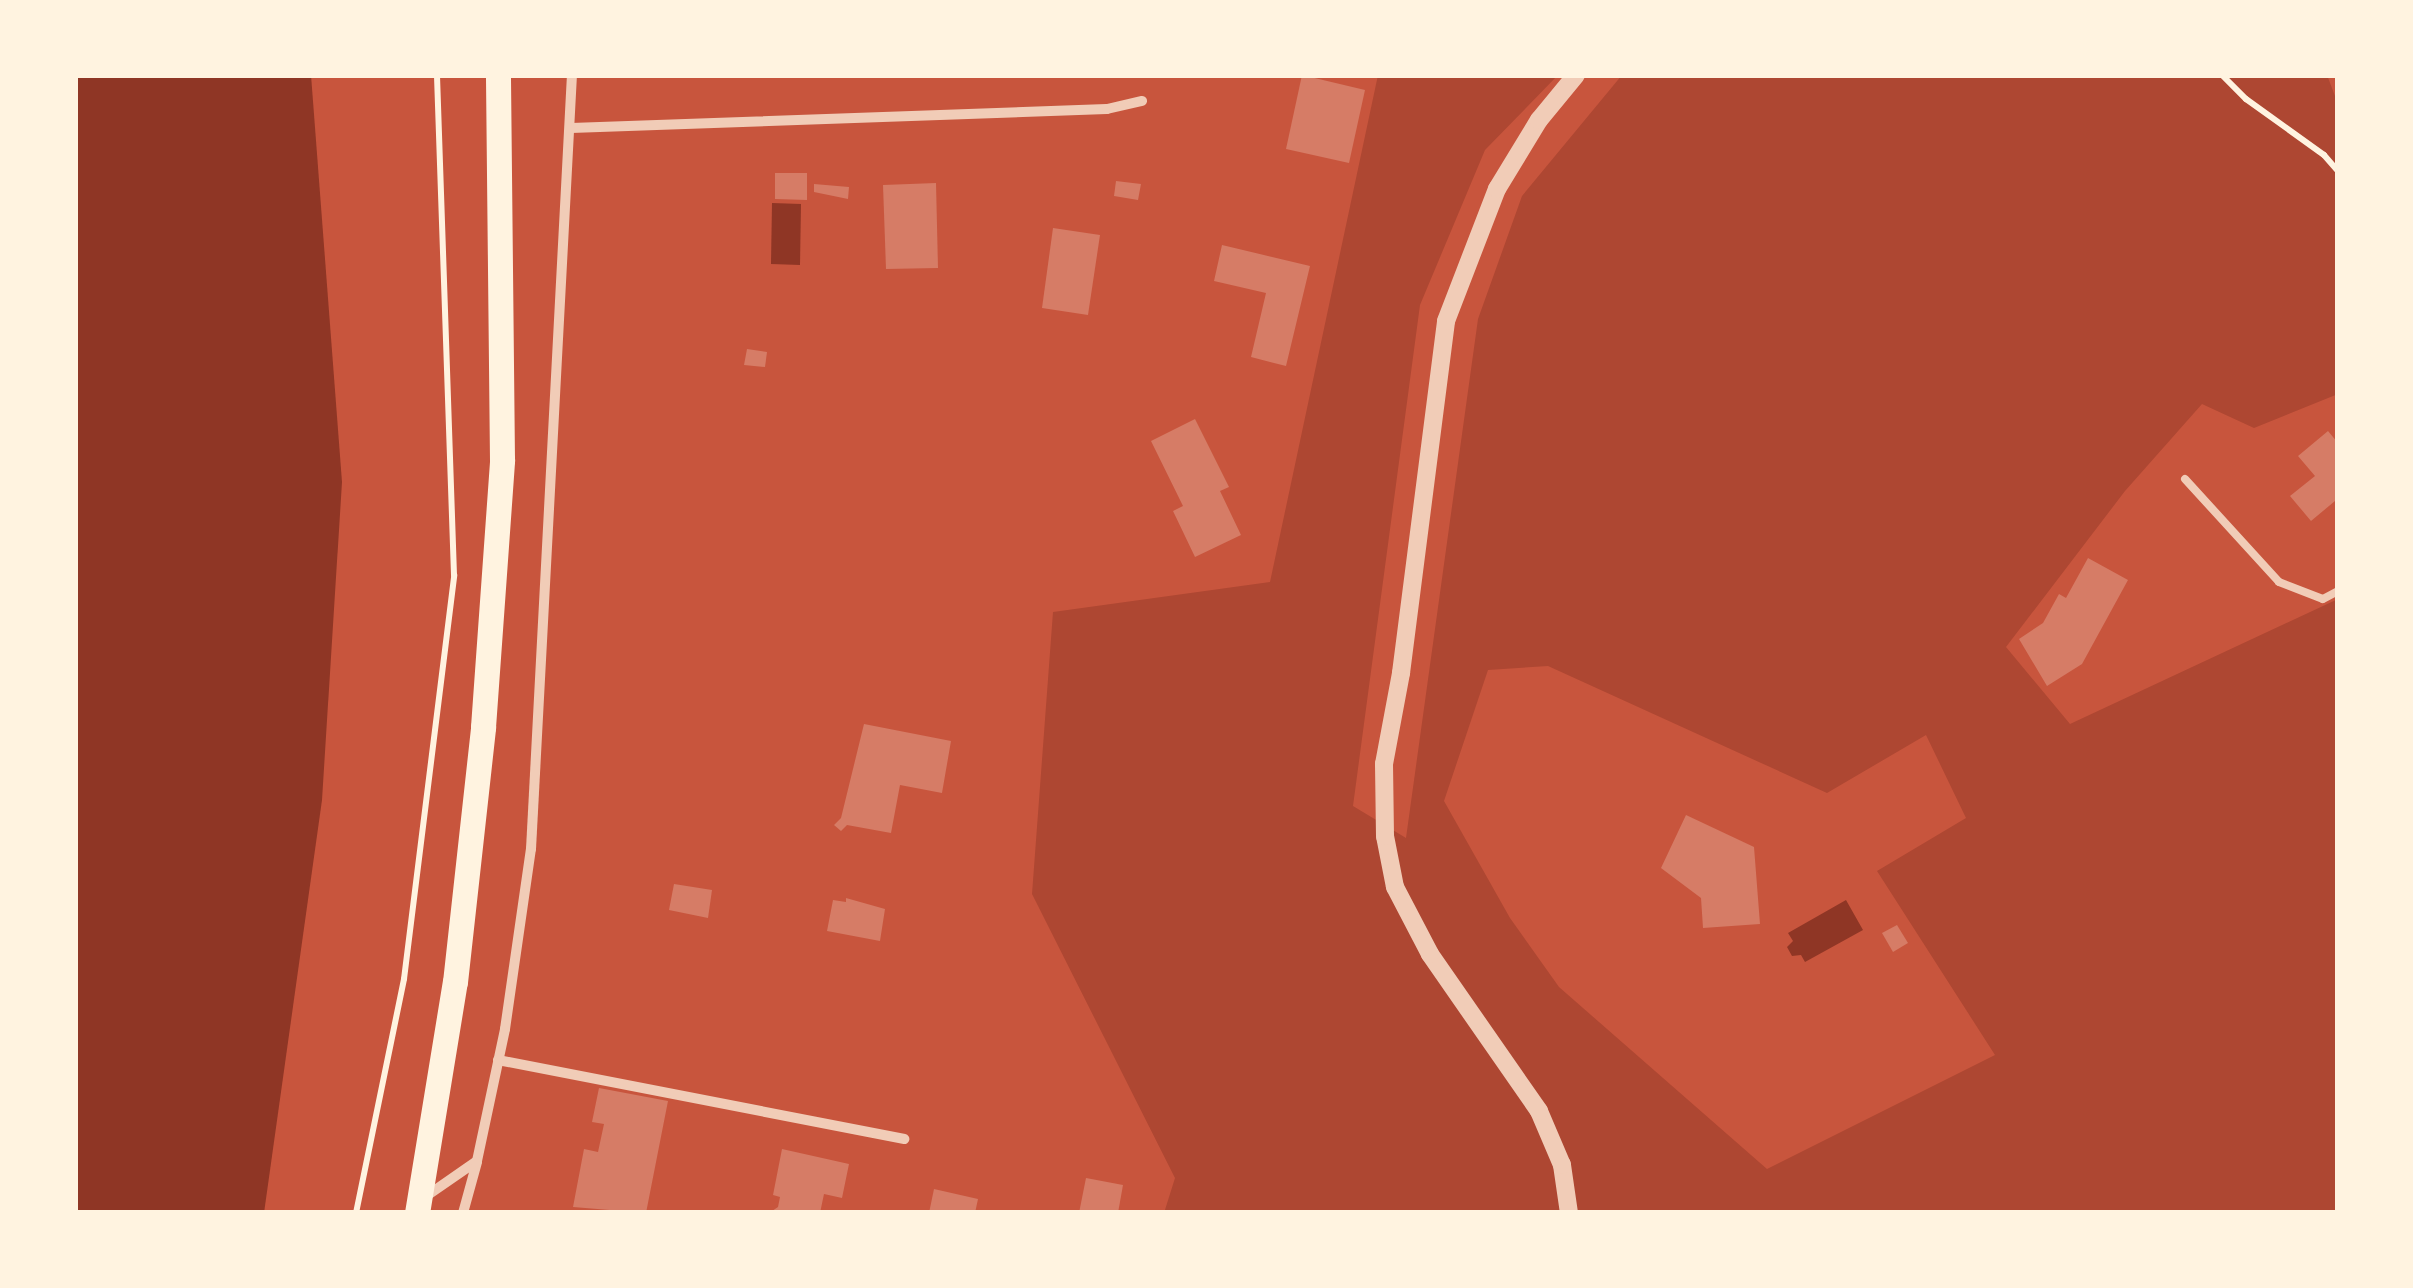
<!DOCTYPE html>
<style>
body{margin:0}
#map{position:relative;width:2413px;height:1288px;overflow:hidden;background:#c8553d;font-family:Inter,sans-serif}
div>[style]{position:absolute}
.green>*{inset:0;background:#ae4732}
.water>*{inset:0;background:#8f3625}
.building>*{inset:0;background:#d67c66}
.path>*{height:6px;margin:-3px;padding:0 3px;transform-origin:3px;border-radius:3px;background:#fff3e0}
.service>*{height:8px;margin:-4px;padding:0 4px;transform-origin:4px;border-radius:4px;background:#f1ccb7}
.minor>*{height:10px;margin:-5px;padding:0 5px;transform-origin:5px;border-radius:5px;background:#f1ccb7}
.tertiary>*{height:18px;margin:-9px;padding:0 9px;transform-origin:9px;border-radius:9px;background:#f1ccb7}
.primary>*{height:25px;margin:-12.5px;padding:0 12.5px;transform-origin:12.5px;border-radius:12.5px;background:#fff3e0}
span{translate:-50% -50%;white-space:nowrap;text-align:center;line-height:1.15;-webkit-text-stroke:8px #fff3e0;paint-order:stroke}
.frame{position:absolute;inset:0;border:78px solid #fff3e0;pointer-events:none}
</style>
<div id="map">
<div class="green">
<div style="clip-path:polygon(evenodd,1378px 75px,1558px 75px,1485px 150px,1420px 305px,1353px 806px,1406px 838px,1478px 319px,1522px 196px,1622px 75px,2327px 75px,2338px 104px,2338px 394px,2254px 428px,2202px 404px,2125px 491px,2006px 647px,2070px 724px,2338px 599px,2338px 1213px,1164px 1213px,1175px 1178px,1032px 894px,1053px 612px,1270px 582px,1378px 75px,1548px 666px,1827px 793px,1926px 735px,1966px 818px,1877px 871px,1995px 1055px,1767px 1169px,1559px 987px,1510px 918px,1444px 801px,1488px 670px,1548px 666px)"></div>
</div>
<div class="water">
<div style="clip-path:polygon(75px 75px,311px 75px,342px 482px,322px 800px,264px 1213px,75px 1213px)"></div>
<div style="clip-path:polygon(772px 203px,801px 204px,800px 265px,771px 264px)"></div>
<div style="clip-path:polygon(1846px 900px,1863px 930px,1805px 962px,1801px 955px,1792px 956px,1787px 947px,1793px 941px,1788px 933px)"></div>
</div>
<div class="building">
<div style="clip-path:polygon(1302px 75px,1365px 90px,1349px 163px,1286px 149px)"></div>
<div style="clip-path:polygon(775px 173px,807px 173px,807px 200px,775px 199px)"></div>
<div style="clip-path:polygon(1116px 181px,1141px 184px,1138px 200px,1114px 196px)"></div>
<div style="clip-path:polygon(936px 183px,938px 268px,886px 269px,883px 185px)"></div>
<div style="clip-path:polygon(814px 184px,849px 187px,848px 199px,814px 192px)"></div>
<div style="clip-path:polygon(1053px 228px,1100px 235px,1088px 315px,1042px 308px)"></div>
<div style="clip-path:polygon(1222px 245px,1310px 266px,1286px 366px,1251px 357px,1266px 293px,1214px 281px)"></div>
<div style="clip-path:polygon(747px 349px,767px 352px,765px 367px,744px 365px)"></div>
<div style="clip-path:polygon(1195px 419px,1229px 487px,1220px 491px,1241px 535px,1195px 557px,1173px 511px,1183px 506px,1151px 441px)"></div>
<div style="clip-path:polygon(2328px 431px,2338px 443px,2338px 504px,2335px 501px,2311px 521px,2290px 496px,2315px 476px,2298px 456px)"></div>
<div style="clip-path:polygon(2088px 558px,2128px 580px,2082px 664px,2047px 686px,2019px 639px,2043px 623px,2059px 594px,2066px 598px)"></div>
<div style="clip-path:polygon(864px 724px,951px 741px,942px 793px,900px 785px,891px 833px,847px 825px,841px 831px,834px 825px,841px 818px)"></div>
<div style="clip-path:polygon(1686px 815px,1754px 847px,1760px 924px,1703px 928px,1701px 898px,1661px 868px)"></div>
<div style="clip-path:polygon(674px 884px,712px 890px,708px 918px,669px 910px)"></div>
<div style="clip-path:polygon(846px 898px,885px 909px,880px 941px,827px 931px,833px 900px,846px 902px)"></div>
<div style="clip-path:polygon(1897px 925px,1908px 943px,1893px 952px,1882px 933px)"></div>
<div style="clip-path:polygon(599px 1088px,668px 1101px,646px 1213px,573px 1207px,584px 1149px,598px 1152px,604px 1124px,592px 1122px)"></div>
<div style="clip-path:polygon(782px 1149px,849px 1164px,842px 1198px,824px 1194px,820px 1213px,769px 1213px,778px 1207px,780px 1197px,773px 1195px)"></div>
<div style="clip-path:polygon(1086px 1178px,1123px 1185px,1118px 1213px,1079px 1213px)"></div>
<div style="clip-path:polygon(934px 1189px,978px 1199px,975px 1213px,929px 1213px)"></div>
</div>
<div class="path">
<div style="left:2222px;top:75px;width:34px;rotate:45deg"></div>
<div style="left:2246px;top:99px;width:96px;rotate:35.7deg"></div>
<div style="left:2324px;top:155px;width:21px;rotate:49deg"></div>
<div style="left:356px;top:1213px;width:239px;rotate:-78.4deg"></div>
<div style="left:404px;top:979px;width:407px;rotate:-82.9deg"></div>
<div style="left:454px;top:575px;width:500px;rotate:-91.95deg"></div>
</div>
<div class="service">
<div style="left:2185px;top:479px;width:139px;rotate:47.6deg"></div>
<div style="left:2279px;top:582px;width:47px;rotate:21.1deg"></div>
<div style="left:2323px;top:599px;width:17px;rotate:-28deg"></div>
</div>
<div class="minor">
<div style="left:571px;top:128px;width:536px;rotate:-2.03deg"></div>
<div style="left:1107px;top:109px;width:36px;rotate:-13deg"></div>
<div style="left:498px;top:1060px;width:414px;rotate:11deg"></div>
<div style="left:425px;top:1197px;width:63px;rotate:-34.7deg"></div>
<div style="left:477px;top:1161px;width:135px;rotate:-78deg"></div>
<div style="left:505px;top:1029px;width:182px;rotate:-81.8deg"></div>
<div style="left:531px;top:849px;width:775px;rotate:-86.97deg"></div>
<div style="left:463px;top:1213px;width:53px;rotate:-74.6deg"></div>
</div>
<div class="tertiary">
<div style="left:1569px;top:1213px;width:49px;rotate:-98.3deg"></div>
<div style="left:1562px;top:1165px;width:59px;rotate:-113.1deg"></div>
<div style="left:1539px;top:1111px;width:191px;rotate:-124.8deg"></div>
<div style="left:1430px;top:954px;width:76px;rotate:-117.6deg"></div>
<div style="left:1395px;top:887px;width:52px;rotate:-101.1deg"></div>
<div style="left:1385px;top:836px;width:72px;rotate:-90.8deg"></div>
<div style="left:1384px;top:764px;width:93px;rotate:-79.4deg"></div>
<div style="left:1401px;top:673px;width:355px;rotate:-82.7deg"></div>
<div style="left:1446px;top:321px;width:142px;rotate:-68.9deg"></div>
<div style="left:1497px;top:189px;width:81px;rotate:-58.7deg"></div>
<div style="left:1539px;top:120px;width:58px;rotate:-50.6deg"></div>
</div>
<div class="primary">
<div style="left:417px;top:1213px;width:234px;rotate:-80.7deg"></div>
<div style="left:455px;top:982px;width:257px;rotate:-83.7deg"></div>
<div style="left:483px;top:727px;width:268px;rotate:-85.9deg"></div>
<div style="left:502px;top:460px;width:385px;rotate:-90.6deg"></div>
</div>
<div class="frame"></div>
</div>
